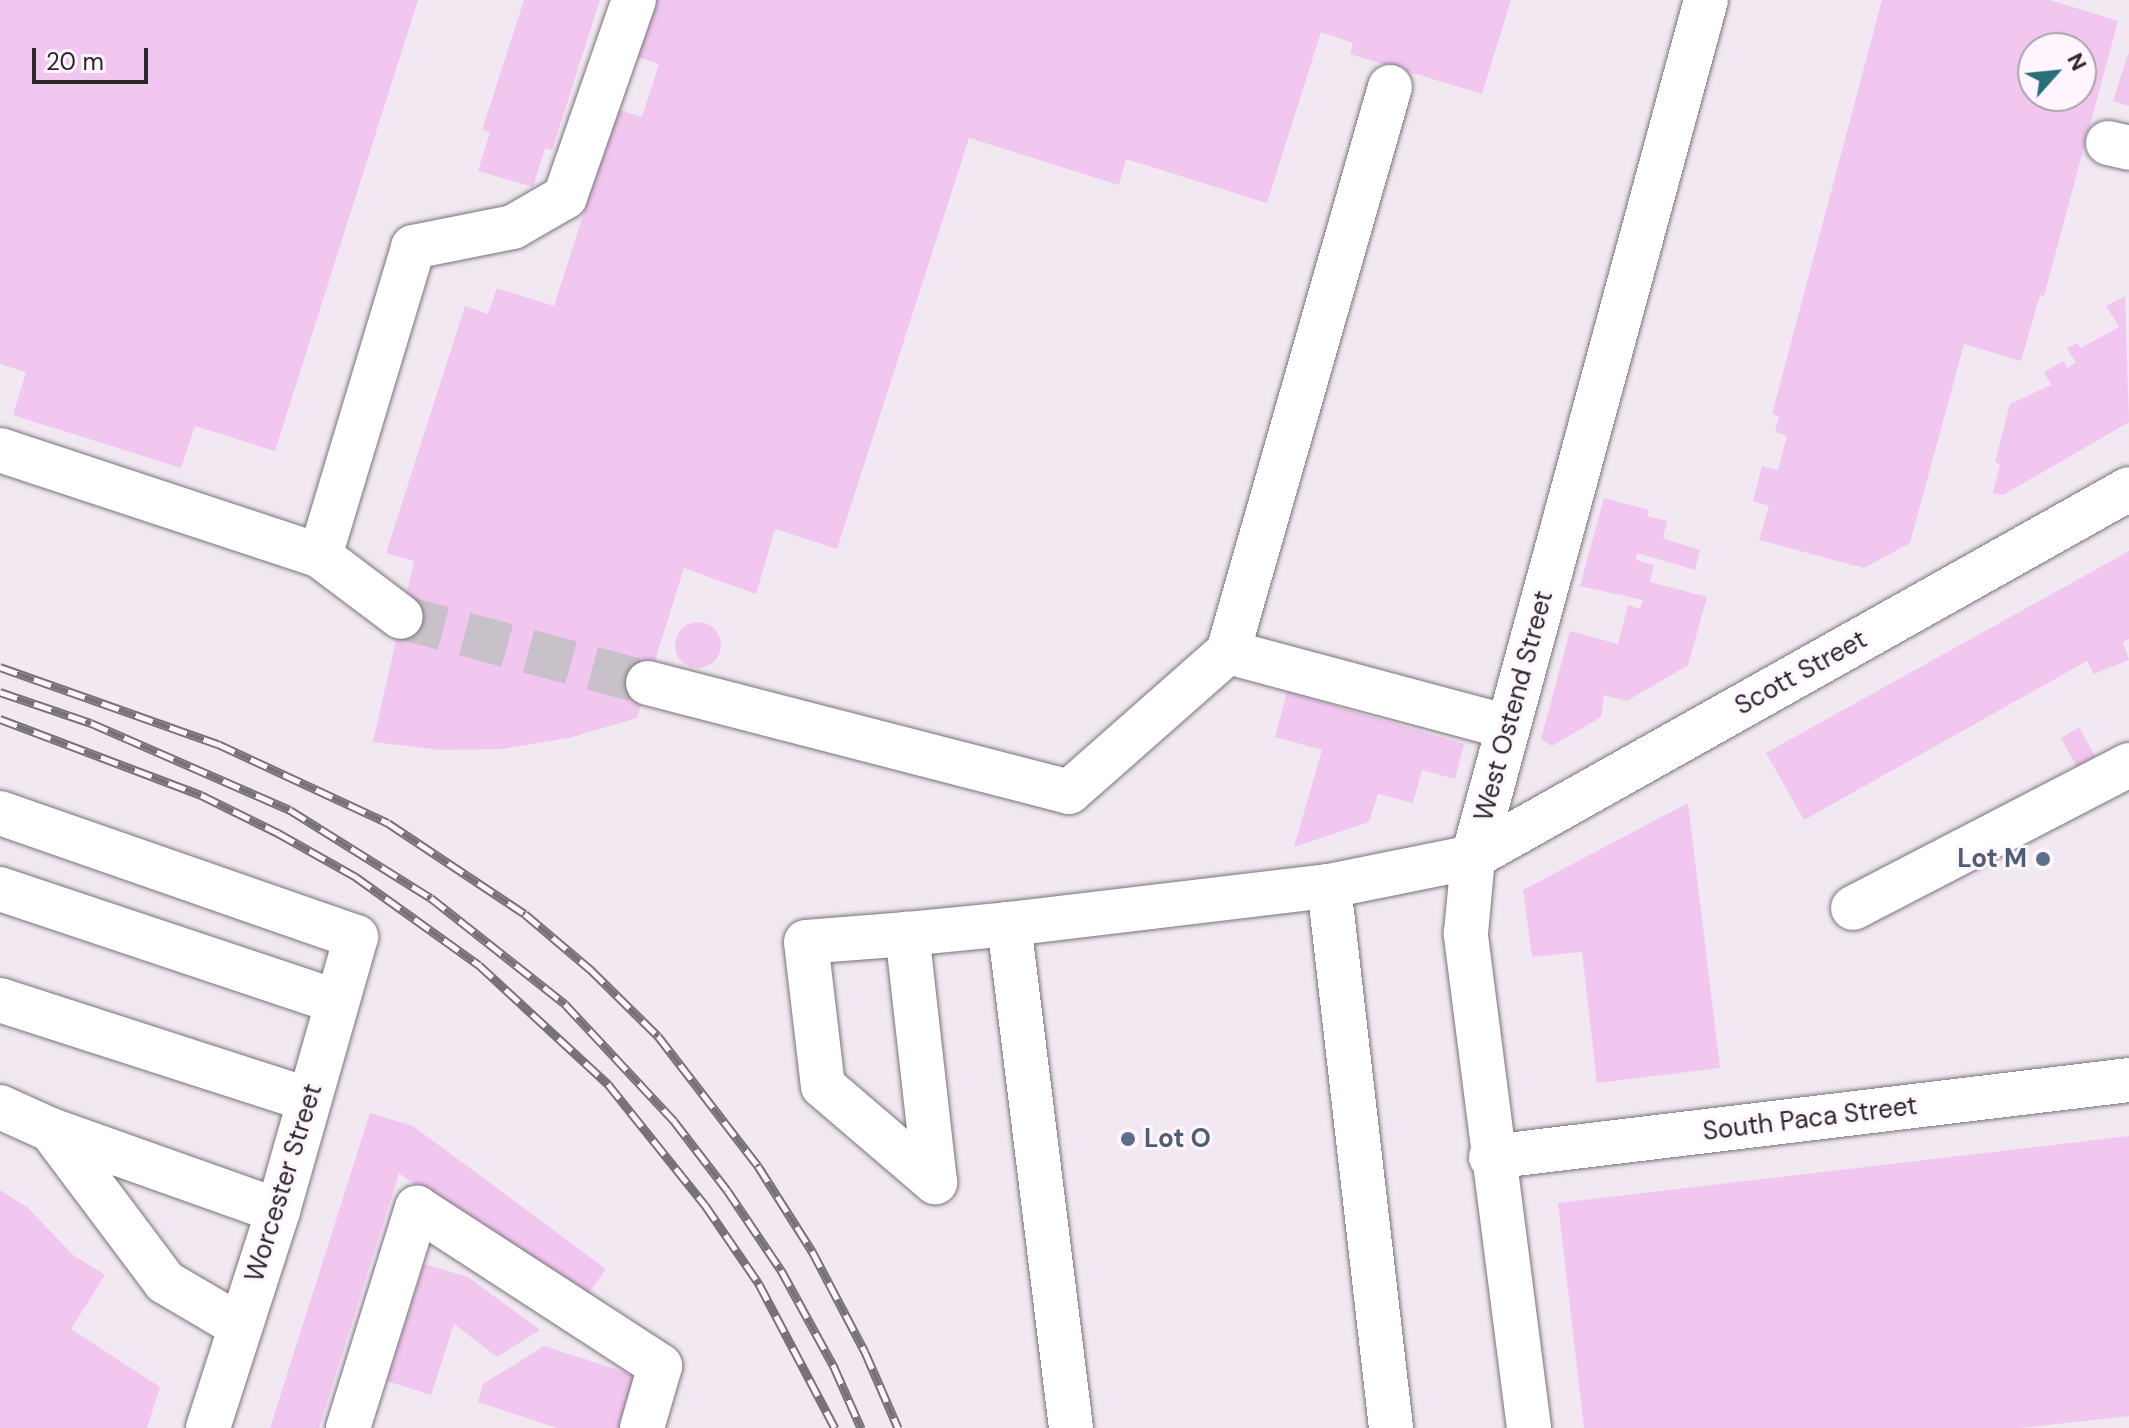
<!DOCTYPE html>
<style>
body{margin:0}
#map{position:relative;width:2129px;height:1428px;overflow:hidden;background:#f1e8f1;font-family:"DM Sans",sans-serif}
div>[style]{position:absolute}
.building>*{inset:0;background:#f1c7f0}
.round{border-radius:50%}
.minor-tunnel>*{height:44px;margin-top:-22px;transform-origin:0;background:repeating-linear-gradient(90deg,#c9c1c9 0 44px,transparent 0 66px)}
.roads{filter:drop-shadow(0 0 2px #7b737b) drop-shadow(0 0 2px #7b737b)}
.minor>*{height:44px;margin:-22px;padding:0 22px;transform-origin:22px;border-radius:22px;background:#fff}
.rail>*{height:9px;margin-top:-4.5px;transform-origin:0;background:repeating-linear-gradient(90deg,#fff5fe 0 18px,#787278 0 36px);box-sizing:border-box;border-block:2px solid #787278}
.dots>*{width:22px;height:22px;translate:-50% -50%;box-sizing:border-box;border:4px solid #fff5fe;border-radius:50%}
span{translate:-50% -50%;white-space:nowrap;text-align:center;line-height:1.15;-webkit-text-stroke:6px #fff5fe;paint-order:stroke}
.street-label{font-size:26px;color:#2b272b}
.service-label{font-size:26px;color:#4e5e75;font-weight:700}
.right{translate:-100% -50%;text-align:right}
.left{translate:0 -50%;text-align:left}
.north{position:absolute;left:2017px;top:32px;width:80px;height:80px;box-sizing:border-box;background:#fff5fe;border:2px solid #aaa3aa;border-radius:50%;rotate:63deg;font-size:22px;font-weight:700;line-height:32px;text-align:center;color:#2b272b}
.north::after{content:'';display:block;margin:auto;width:28px;height:36px;background:#277079;clip-path:polygon(50% 0,100% 100%,50% 72%,0 100%)}
.scale{position:absolute;left:32px;top:48px;width:116px;height:36px;box-sizing:border-box;border:4px solid #2b272b;border-top:0;padding-left:10px;font-size:24px;line-height:28px;white-space:nowrap;color:#2b272b;-webkit-text-stroke:6px #fff5fe;paint-order:stroke}
</style>
<div id="map">
<div class="building">
<div style="clip-path:polygon(0 0,418px 0,275px 451px,195px 426px,181px 468px,13px 415px,26px 372px,0 364px)"></div>
<div style="clip-path:polygon(524px 0,600px 0,552px 150px,545px 148px,533px 187px,478px 171px,490px 132px,482px 130px)"></div>
<div style="clip-path:polygon(652px 0,1511px 0,1482px 94px,1350px 54px,1353px 43px,1321px 32px,1267px 203px,1126px 159px,1119px 185px,969px 138px,837px 549px,775px 529px,756px 594px,684px 568px,637px 718px,569px 738px,501px 749px,441px 750px,373px 742px,414px 561px,386px 553px,465px 306px,488px 314px,497px 288px,554px 306px,617px 109px,642px 117px,659px 64px,634px 56px)"></div>
<div style="clip-path:polygon(evenodd,1882px 0,2050px 0,2118px 21px,2044px 296px,2040px 295px,2021px 361px,1964px 344px,1910px 543px,1864px 568px,1759px 540px,1769px 506px,1753px 501px,1762px 466px,1778px 470px,1787px 436px,1775px 432px,1779px 416px,1772px 414px,1882px 0,2033px 48px,2081px 48px,2081px 96px,2033px 96px,2033px 48px)"></div>
<div style="clip-path:polygon(2128px 54px,2129px 54px,2129px 106px,2113px 101px)"></div>
<div style="clip-path:polygon(2125px 296px,2129px 422px,2003px 495px,1993px 493px,2000px 464px,1995px 462px,2010px 404px,2051px 385px,2044px 372px,2064px 361px,2067px 368px,2076px 363px,2067px 348px,2077px 343px,2081px 348px,2119px 327px,2106px 306px)"></div>
<div style="clip-path:polygon(1604px 498px,1649px 510px,1647px 516px,1667px 521px,1663px 538px,1700px 550px,1695px 570px,1637px 553px,1636px 560px,1654px 565px,1650px 582px,1707px 597px,1688px 665px,1627px 701px,1604px 695px,1601px 717px,1552px 746px,1541px 739px,1570px 631px,1618px 644px,1628px 605px,1640px 609px,1643px 600px,1580px 586px)"></div>
<div style="clip-path:polygon(2129px 551px,2129px 639px,2123px 642px,2129px 660px,2094px 674px,2087px 661px,1804px 820px,1766px 753px)"></div>
<div class="round" style="left:675px;top:622px;width:46px;height:46px"></div>
<div style="clip-path:polygon(1287px 692px,1464px 744px,1455px 779px,1422px 770px,1413px 803px,1378px 794px,1369px 822px,1294px 847px,1322px 750px,1275px 737px)"></div>
<div style="clip-path:polygon(2079px 727px,2095px 756px,2077px 767px,2061px 738px)"></div>
<div style="clip-path:polygon(1688px 803px,1720px 1068px,1597px 1083px,1582px 952px,1532px 957px,1523px 890px)"></div>
<div style="clip-path:polygon(370px 1113px,413px 1126px,606px 1269px,579px 1306px,399px 1173px,319px 1428px,270px 1428px)"></div>
<div style="clip-path:polygon(2129px 1136px,2129px 1416px,2020px 1428px,1584px 1428px,1558px 1203px)"></div>
<div style="clip-path:polygon(0 1190px,28px 1208px,73px 1255px,105px 1275px,71px 1329px,160px 1387px,147px 1428px,0 1428px)"></div>
<div style="clip-path:polygon(424px 1264px,468px 1277px,540px 1330px,497px 1357px,454px 1324px,431px 1395px,387px 1381px)"></div>
<div style="clip-path:polygon(544px 1346px,639px 1377px,623px 1428px,557px 1428px,478px 1402px,483px 1384px)"></div>
</div>
<div class="minor-tunnel">
<div style="left:401px;top:617px;width:256px;rotate:15deg"></div>
</div>
<div class="roads">
<div class="minor">
<div style="left:1390px;top:87px;width:588px;rotate:106deg"></div>
<div style="left:1228px;top:652px;width:290px;rotate:15deg"></div>
<div style="left:2108px;top:143px;width:22px;rotate:13deg"></div>
<div style="left:0;top:450px;width:337px;rotate:18.3deg"></div>
<div style="left:320px;top:556px;width:101px;rotate:37deg"></div>
<div style="left:320px;top:556px;width:323px;rotate:-73.2deg"></div>
<div style="left:413px;top:247px;width:102px;rotate:-11.3deg"></div>
<div style="left:513px;top:227px;width:60px;rotate:-30deg"></div>
<div style="left:565px;top:197px;width:209px;rotate:-70.7deg"></div>
<div style="left:648px;top:683px;width:435px;rotate:14.5deg"></div>
<div style="left:1069px;top:792px;width:212px;rotate:-41.4deg"></div>
<div style="left:0;top:813px;width:377px;rotate:19.2deg"></div>
<div style="left:356px;top:937px;width:285px;rotate:105.9deg"></div>
<div style="left:278px;top:1211px;width:228px;rotate:107.9deg"></div>
<div style="left:1329px;top:886px;width:546px;rotate:83.47deg"></div>
<div style="left:0;top:889px;width:355px;rotate:18.5deg"></div>
<div style="left:1853px;top:908px;width:311px;rotate:-27.4deg"></div>
<div style="left:907px;top:934px;width:101px;rotate:175.5deg"></div>
<div style="left:806px;top:942px;width:145px;rotate:83.3deg"></div>
<div style="left:823px;top:1086px;width:148px;rotate:40.6deg"></div>
<div style="left:935px;top:1182px;width:250px;rotate:-96.4deg"></div>
<div style="left:907px;top:934px;width:102px;rotate:-5.6deg"></div>
<div style="left:0;top:1000px;width:325px;rotate:17.9deg"></div>
<div style="left:0;top:1107px;width:56px;rotate:24.3deg"></div>
<div style="left:51px;top:1130px;width:190px;rotate:53.1deg"></div>
<div style="left:165px;top:1282px;width:87px;rotate:30.4deg"></div>
<div style="left:51px;top:1130px;width:241px;rotate:19.6deg"></div>
<div style="left:1491px;top:1157px;width:643px;rotate:-6.88deg"></div>
<div style="left:348px;top:1428px;width:231px;rotate:-72.6deg"></div>
<div style="left:417px;top:1208px;width:290px;rotate:33deg"></div>
<div style="left:660px;top:1366px;width:65px;rotate:106.2deg"></div>
<div style="left:1071px;top:1428px;width:508px;rotate:-97.01deg"></div>
<div style="left:1009px;top:924px;width:322px;rotate:-6.8deg"></div>
<div style="left:1329px;top:886px;width:147px;rotate:-11.4deg"></div>
<div style="left:1473px;top:857px;width:752px;rotate:-29.29deg"></div>
<div style="left:1529px;top:1428px;width:499px;rotate:-97.3deg"></div>
<div style="left:1466px;top:933px;width:76px;rotate:-84.7deg"></div>
<div style="left:1473px;top:857px;width:888px;rotate:-74.79deg"></div>
</div>
</div>
<div class="rail">
<div style="left:0;top:667px;width:231px;rotate:19.5deg"></div>
<div style="left:218px;top:744px;width:187px;rotate:24.9deg"></div>
<div style="left:388px;top:823px;width:164px;rotate:33.6deg"></div>
<div style="left:525px;top:914px;width:87px;rotate:40.3deg"></div>
<div style="left:591px;top:970px;width:94px;rotate:44.6deg"></div>
<div style="left:658px;top:1036px;width:164px;rotate:52.4deg"></div>
<div style="left:758px;top:1166px;width:101px;rotate:57.6deg"></div>
<div style="left:812px;top:1251px;width:114px;rotate:62.3deg"></div>
<div style="left:865px;top:1352px;width:83px;rotate:66.5deg"></div>
<div style="left:0;top:692px;width:96px;rotate:18.8deg"></div>
<div style="left:91px;top:723px;width:217px;rotate:23.6deg"></div>
<div style="left:290px;top:810px;width:166px;rotate:32deg"></div>
<div style="left:431px;top:898px;width:171px;rotate:38.3deg"></div>
<div style="left:565px;top:1004px;width:160px;rotate:47deg"></div>
<div style="left:674px;top:1121px;width:87px;rotate:52.5deg"></div>
<div style="left:727px;top:1190px;width:97px;rotate:56deg"></div>
<div style="left:781px;top:1270px;width:111px;rotate:61.3deg"></div>
<div style="left:834px;top:1367px;width:67px;rotate:66.1deg"></div>
<div style="left:0;top:719px;width:215px;rotate:20.7deg"></div>
<div style="left:201px;top:795px;width:86px;rotate:26.3deg"></div>
<div style="left:278px;top:833px;width:90px;rotate:29.4deg"></div>
<div style="left:356px;top:877px;width:151px;rotate:35.6deg"></div>
<div style="left:479px;top:965px;width:176px;rotate:42.7deg"></div>
<div style="left:608px;top:1084px;width:155px;rotate:51.3deg"></div>
<div style="left:705px;top:1205px;width:96px;rotate:55.6deg"></div>
<div style="left:759px;top:1284px;width:163px;rotate:62.2deg"></div>
</div>
<div class="dots">
<div style="left:2043px;top:859px;background:#5c6f8a"></div>
<div style="left:1128px;top:1139px;background:#5c6f8a"></div>
</div>
<div class="street-label">
<span style="left:1801px;top:673px;rotate:-29deg">Scott Street</span>
<span style="left:1514px;top:706px;rotate:-75deg">West Ostend Street</span>
<span style="left:1810px;top:1119px;rotate:-7deg">South Paca Street</span>
<span style="left:284px;top:1183px;rotate:-73deg">Worcester Street</span>
</div>
<div class="service-label">
<span class="right" style="left:2027px;top:859px">Lot M</span>
<span class="left" style="left:1144px;top:1139px">Lot O</span>
</div>
<div class="north">N</div>
<div class="scale">20 m</div>
</div>
